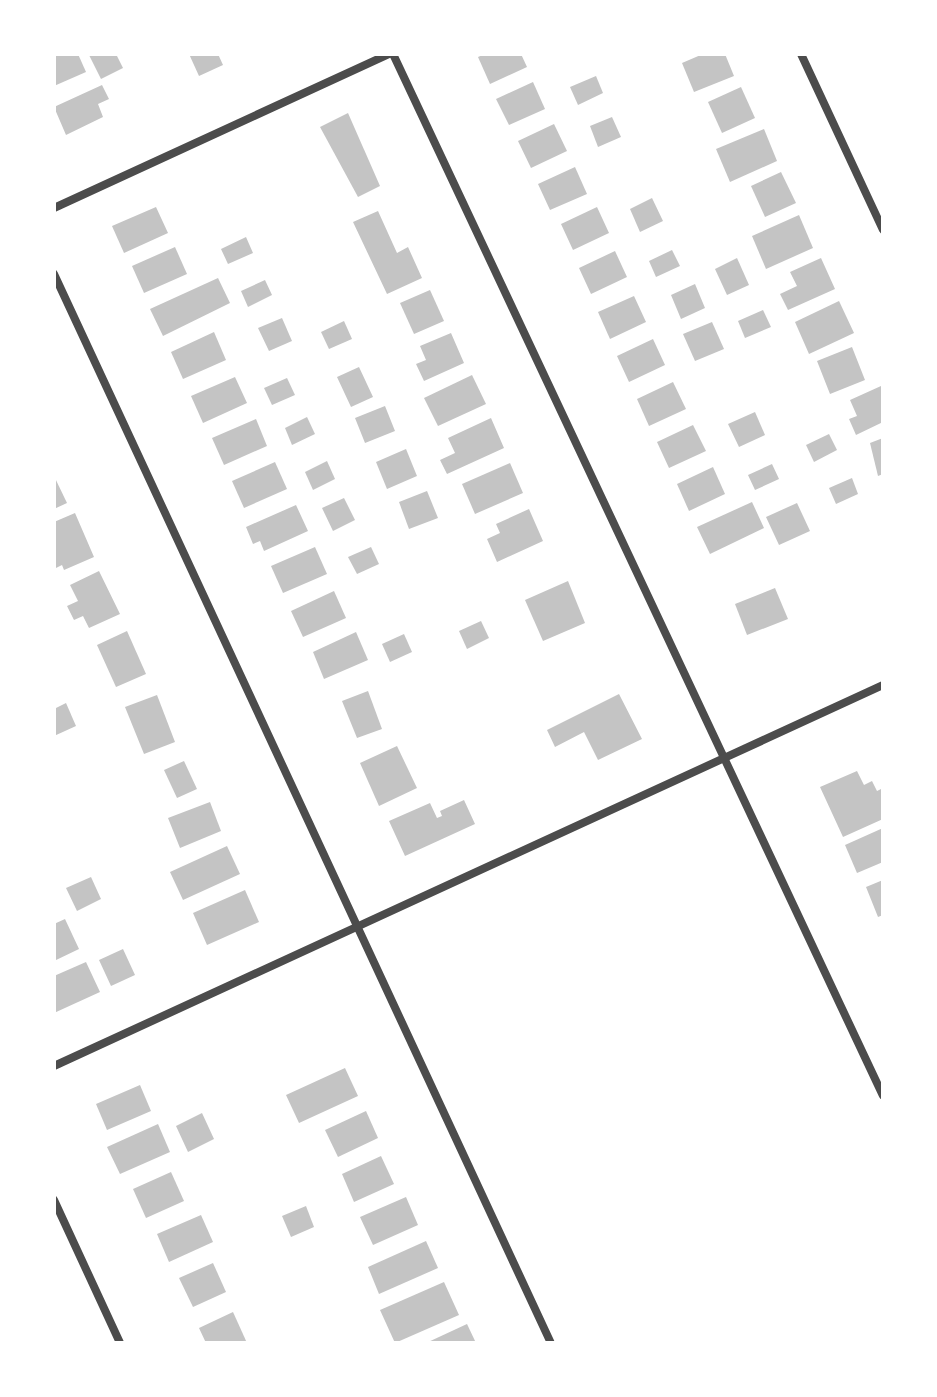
<!DOCTYPE html>
<style>
body{margin:0}
#map{position:relative;width:937px;height:1397px;overflow:hidden;background:#fff;font-family:Rubik,sans-serif}
div>[style]{position:absolute}
.building>*{inset:0;background:#c4c4c4}
.minor>*{height:8px;margin:-4px;padding:0 4px;transform-origin:4px;border-radius:4px;background:#4c4c4c}
span{translate:-50% -50%;white-space:nowrap;text-align:center;line-height:1.15;-webkit-text-stroke:8px #fff;paint-order:stroke}
.frame{position:absolute;inset:0;border:56px solid #fff;pointer-events:none}
</style>
<div id="map">
<div class="building">
<div style="clip-path:polygon(54px 54px,78px 54px,86px 72px,54px 86px)"></div>
<div style="clip-path:polygon(116px 54px,123px 68px,101px 79px,89px 55px)"></div>
<div style="clip-path:polygon(189px 54px,218px 54px,223px 65px,199px 76px)"></div>
<div style="clip-path:polygon(485px 54px,521px 54px,527px 67px,490px 84px,478px 57px)"></div>
<div style="clip-path:polygon(703px 54px,725px 54px,734px 76px,694px 92px,682px 63px)"></div>
<div style="clip-path:polygon(596px 76px,603px 93px,578px 105px,570px 87px)"></div>
<div style="clip-path:polygon(533px 82px,545px 109px,509px 125px,496px 99px)"></div>
<div style="clip-path:polygon(102px 85px,109px 99px,98px 104px,103px 117px,66px 135px,54px 107px)"></div>
<div style="clip-path:polygon(741px 87px,755px 118px,722px 133px,708px 102px)"></div>
<div style="clip-path:polygon(348px 113px,380px 186px,358px 197px,320px 127px)"></div>
<div style="clip-path:polygon(612px 117px,621px 137px,598px 147px,590px 126px)"></div>
<div style="clip-path:polygon(554px 124px,567px 151px,531px 168px,518px 141px)"></div>
<div style="clip-path:polygon(764px 129px,777px 161px,730px 182px,716px 149px)"></div>
<div style="clip-path:polygon(575px 167px,587px 194px,550px 210px,538px 184px)"></div>
<div style="clip-path:polygon(781px 172px,796px 203px,765px 217px,751px 186px)"></div>
<div style="clip-path:polygon(652px 198px,663px 221px,640px 232px,630px 209px)"></div>
<div style="clip-path:polygon(156px 207px,168px 233px,124px 253px,112px 226px)"></div>
<div style="clip-path:polygon(597px 207px,609px 233px,573px 250px,561px 224px)"></div>
<div style="clip-path:polygon(378px 211px,397px 253px,408px 247px,422px 278px,387px 294px,353px 222px)"></div>
<div style="clip-path:polygon(799px 215px,813px 248px,766px 269px,752px 236px)"></div>
<div style="clip-path:polygon(246px 237px,253px 253px,228px 264px,221px 249px)"></div>
<div style="clip-path:polygon(175px 247px,187px 274px,144px 293px,132px 266px)"></div>
<div style="clip-path:polygon(672px 250px,680px 266px,656px 277px,649px 261px)"></div>
<div style="clip-path:polygon(615px 251px,627px 277px,591px 294px,579px 268px)"></div>
<div style="clip-path:polygon(737px 258px,749px 285px,727px 295px,715px 269px)"></div>
<div style="clip-path:polygon(821px 258px,835px 289px,788px 310px,780px 294px,797px 286px,790px 272px)"></div>
<div style="clip-path:polygon(218px 278px,230px 303px,163px 336px,150px 309px)"></div>
<div style="clip-path:polygon(265px 280px,272px 295px,248px 307px,241px 291px)"></div>
<div style="clip-path:polygon(695px 284px,705px 308px,681px 319px,671px 295px)"></div>
<div style="clip-path:polygon(430px 290px,444px 321px,414px 334px,400px 303px)"></div>
<div style="clip-path:polygon(634px 296px,646px 322px,610px 339px,598px 312px)"></div>
<div style="clip-path:polygon(839px 301px,854px 333px,809px 354px,795px 322px)"></div>
<div style="clip-path:polygon(763px 310px,771px 327px,745px 338px,738px 321px)"></div>
<div style="clip-path:polygon(282px 318px,292px 341px,269px 351px,258px 328px)"></div>
<div style="clip-path:polygon(344px 321px,352px 339px,329px 349px,321px 332px)"></div>
<div style="clip-path:polygon(712px 322px,724px 349px,695px 361px,683px 334px)"></div>
<div style="clip-path:polygon(214px 332px,226px 360px,183px 379px,171px 352px)"></div>
<div style="clip-path:polygon(451px 333px,464px 363px,424px 381px,416px 364px,426px 360px,420px 346px)"></div>
<div style="clip-path:polygon(653px 339px,665px 365px,629px 382px,617px 356px)"></div>
<div style="clip-path:polygon(852px 347px,865px 380px,830px 394px,817px 361px)"></div>
<div style="clip-path:polygon(359px 367px,373px 397px,351px 407px,337px 377px)"></div>
<div style="clip-path:polygon(472px 375px,486px 404px,438px 426px,424px 398px)"></div>
<div style="clip-path:polygon(235px 377px,247px 403px,203px 423px,191px 396px)"></div>
<div style="clip-path:polygon(287px 378px,295px 395px,272px 405px,264px 388px)"></div>
<div style="clip-path:polygon(673px 382px,686px 409px,649px 426px,637px 399px)"></div>
<div style="clip-path:polygon(881px 386px,883px 422px,856px 435px,849px 419px,857px 416px,850px 400px)"></div>
<div style="clip-path:polygon(385px 406px,395px 431px,365px 443px,355px 418px)"></div>
<div style="clip-path:polygon(755px 412px,765px 435px,739px 447px,728px 424px)"></div>
<div style="clip-path:polygon(307px 417px,315px 434px,292px 445px,285px 428px)"></div>
<div style="clip-path:polygon(491px 418px,504px 448px,447px 474px,440px 460px,455px 453px,448px 438px)"></div>
<div style="clip-path:polygon(256px 419px,267px 446px,224px 465px,212px 438px)"></div>
<div style="clip-path:polygon(693px 425px,706px 451px,669px 468px,657px 442px)"></div>
<div style="clip-path:polygon(829px 434px,837px 450px,814px 462px,806px 445px)"></div>
<div style="clip-path:polygon(883px 438px,883px 474px,878px 476px,870px 443px)"></div>
<div style="clip-path:polygon(406px 449px,417px 476px,387px 489px,376px 462px)"></div>
<div style="clip-path:polygon(327px 461px,335px 479px,313px 490px,305px 472px)"></div>
<div style="clip-path:polygon(275px 462px,287px 489px,244px 508px,232px 481px)"></div>
<div style="clip-path:polygon(510px 463px,523px 493px,475px 514px,462px 484px)"></div>
<div style="clip-path:polygon(772px 464px,779px 479px,755px 490px,748px 475px)"></div>
<div style="clip-path:polygon(713px 467px,725px 494px,689px 511px,677px 484px)"></div>
<div style="clip-path:polygon(54px 476px,67px 503px,54px 509px)"></div>
<div style="clip-path:polygon(852px 478px,858px 494px,836px 504px,829px 488px)"></div>
<div style="clip-path:polygon(427px 491px,438px 518px,409px 529px,399px 502px)"></div>
<div style="clip-path:polygon(344px 498px,355px 520px,333px 531px,322px 508px)"></div>
<div style="clip-path:polygon(752px 502px,764px 528px,710px 554px,697px 527px)"></div>
<div style="clip-path:polygon(797px 503px,810px 531px,779px 545px,766px 517px)"></div>
<div style="clip-path:polygon(296px 505px,308px 531px,264px 551px,260px 541px,253px 544px,246px 527px)"></div>
<div style="clip-path:polygon(529px 509px,543px 541px,497px 562px,487px 539px,500px 533px,496px 524px)"></div>
<div style="clip-path:polygon(75px 513px,94px 557px,64px 570px,62px 565px,54px 569px,54px 522px)"></div>
<div style="clip-path:polygon(315px 547px,327px 574px,283px 593px,271px 566px)"></div>
<div style="clip-path:polygon(371px 547px,379px 564px,357px 574px,348px 557px)"></div>
<div style="clip-path:polygon(99px 571px,120px 614px,89px 628px,83px 616px,74px 620px,67px 606px,78px 601px,70px 585px)"></div>
<div style="clip-path:polygon(568px 581px,585px 623px,543px 641px,525px 600px)"></div>
<div style="clip-path:polygon(775px 588px,788px 619px,747px 635px,735px 604px)"></div>
<div style="clip-path:polygon(334px 591px,346px 618px,303px 637px,291px 611px)"></div>
<div style="clip-path:polygon(481px 621px,489px 638px,467px 649px,459px 631px)"></div>
<div style="clip-path:polygon(127px 631px,146px 674px,116px 687px,97px 645px)"></div>
<div style="clip-path:polygon(356px 632px,368px 660px,324px 679px,313px 652px)"></div>
<div style="clip-path:polygon(404px 634px,412px 652px,390px 662px,382px 644px)"></div>
<div style="clip-path:polygon(368px 691px,382px 729px,357px 738px,342px 701px)"></div>
<div style="clip-path:polygon(619px 694px,642px 739px,598px 760px,584px 732px,555px 747px,547px 730px)"></div>
<div style="clip-path:polygon(157px 695px,175px 742px,144px 754px,125px 707px)"></div>
<div style="clip-path:polygon(66px 703px,76px 726px,54px 736px,54px 709px)"></div>
<div style="clip-path:polygon(397px 746px,417px 788px,379px 806px,360px 763px)"></div>
<div style="clip-path:polygon(184px 761px,197px 789px,177px 798px,164px 770px)"></div>
<div style="clip-path:polygon(857px 771px,864px 785px,872px 781px,877px 791px,883px 788px,883px 819px,843px 837px,820px 787px)"></div>
<div style="clip-path:polygon(464px 800px,475px 824px,405px 856px,389px 821px,430px 803px,437px 818px,442px 816px,440px 811px)"></div>
<div style="clip-path:polygon(210px 802px,221px 831px,180px 848px,168px 818px)"></div>
<div style="clip-path:polygon(883px 828px,883px 862px,857px 873px,845px 845px)"></div>
<div style="clip-path:polygon(227px 846px,240px 874px,183px 900px,170px 872px)"></div>
<div style="clip-path:polygon(91px 877px,101px 899px,77px 911px,66px 888px)"></div>
<div style="clip-path:polygon(883px 880px,883px 915px,878px 917px,866px 887px)"></div>
<div style="clip-path:polygon(245px 890px,259px 922px,207px 945px,193px 913px)"></div>
<div style="clip-path:polygon(65px 919px,79px 949px,54px 961px,54px 924px)"></div>
<div style="clip-path:polygon(123px 949px,135px 975px,111px 986px,99px 960px)"></div>
<div style="clip-path:polygon(86px 962px,100px 992px,54px 1013px,54px 976px)"></div>
<div style="clip-path:polygon(345px 1068px,358px 1096px,299px 1123px,286px 1095px)"></div>
<div style="clip-path:polygon(140px 1085px,151px 1111px,107px 1130px,96px 1104px)"></div>
<div style="clip-path:polygon(366px 1111px,378px 1138px,338px 1157px,325px 1130px)"></div>
<div style="clip-path:polygon(202px 1113px,214px 1139px,188px 1152px,176px 1126px)"></div>
<div style="clip-path:polygon(158px 1124px,170px 1152px,120px 1174px,107px 1147px)"></div>
<div style="clip-path:polygon(381px 1156px,394px 1184px,354px 1202px,342px 1174px)"></div>
<div style="clip-path:polygon(171px 1172px,184px 1201px,146px 1218px,133px 1189px)"></div>
<div style="clip-path:polygon(406px 1197px,418px 1225px,373px 1245px,360px 1217px)"></div>
<div style="clip-path:polygon(306px 1206px,314px 1227px,291px 1237px,282px 1216px)"></div>
<div style="clip-path:polygon(201px 1215px,213px 1242px,169px 1262px,157px 1234px)"></div>
<div style="clip-path:polygon(426px 1241px,438px 1268px,379px 1294px,368px 1267px)"></div>
<div style="clip-path:polygon(213px 1263px,226px 1292px,193px 1307px,179px 1278px)"></div>
<div style="clip-path:polygon(444px 1282px,459px 1315px,395px 1343px,380px 1310px)"></div>
<div style="clip-path:polygon(233px 1312px,247px 1343px,206px 1343px,199px 1328px)"></div>
<div style="clip-path:polygon(467px 1324px,476px 1343px,426px 1343px)"></div>
</div>
<div class="minor">
<div style="left:393px;top:54px;width:1151px;rotate:64.81deg"></div>
<div style="left:801px;top:54px;width:194px;rotate:65deg"></div>
<div style="left:54px;top:208px;width:369px;rotate:-24.7deg"></div>
<div style="left:54px;top:274px;width:1179px;rotate:65.07deg"></div>
<div style="left:54px;top:1066px;width:912px;rotate:-24.68deg"></div>
<div style="left:54px;top:1200px;width:157px;rotate:65.2deg"></div>
</div>
<div class="frame"></div>
</div>
